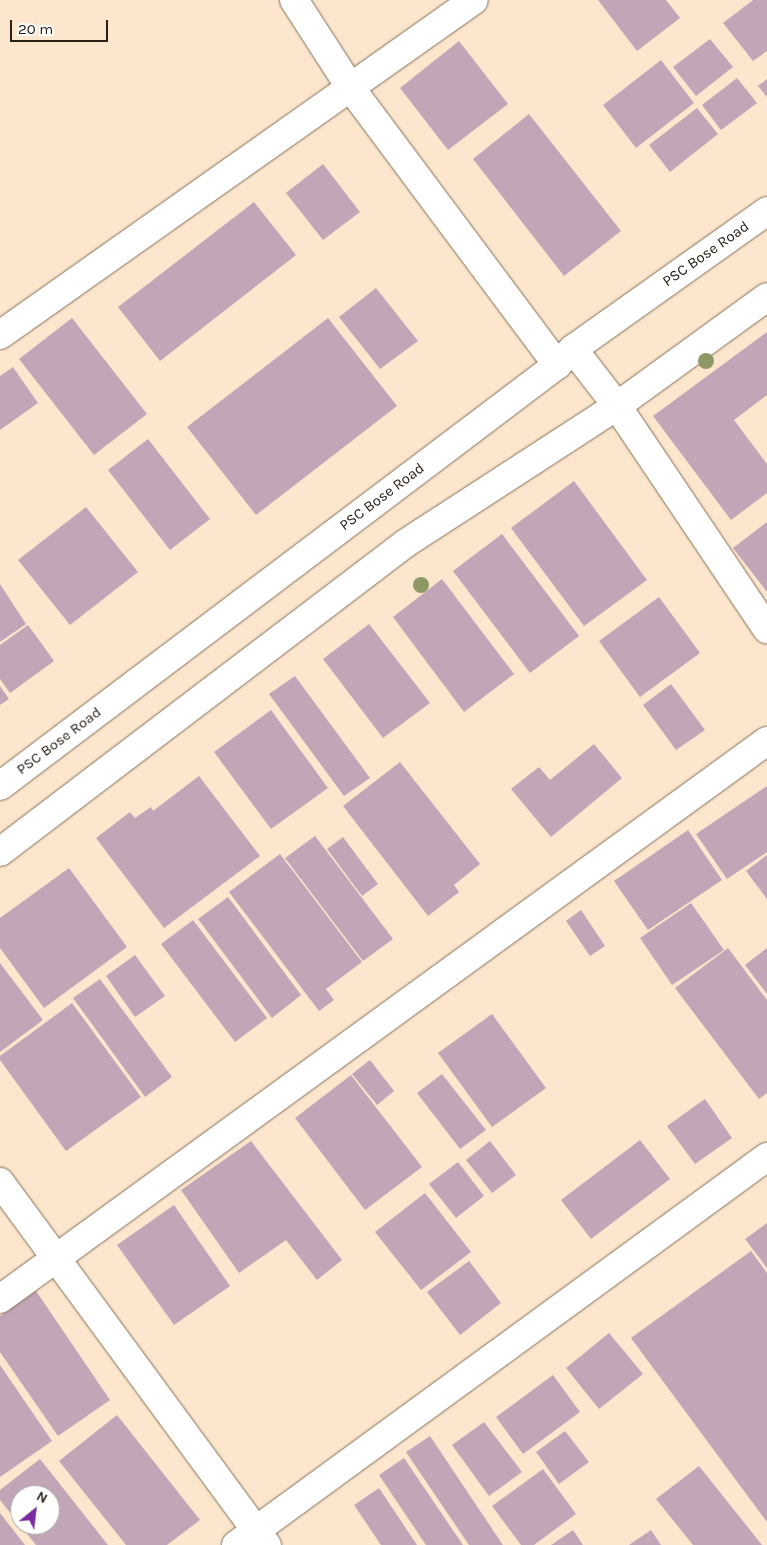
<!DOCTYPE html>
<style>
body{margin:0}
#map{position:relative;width:767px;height:1545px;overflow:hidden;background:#fce7ce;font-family:Karla,sans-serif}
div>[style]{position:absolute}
.building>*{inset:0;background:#c1a6b8}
.roads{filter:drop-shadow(0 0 1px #84715b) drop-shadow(0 0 1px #84715b)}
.minor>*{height:28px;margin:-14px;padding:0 14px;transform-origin:14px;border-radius:14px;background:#fff}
.trees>*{width:16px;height:16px;margin:-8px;border-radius:50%;background:#8e9865}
span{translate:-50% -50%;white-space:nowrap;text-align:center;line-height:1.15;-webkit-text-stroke:4px #fff;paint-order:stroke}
.street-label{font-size:15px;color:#282017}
.north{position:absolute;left:10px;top:1485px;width:50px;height:50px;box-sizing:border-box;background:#fff;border:1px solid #a9a6a2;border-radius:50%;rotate:29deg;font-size:14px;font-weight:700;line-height:20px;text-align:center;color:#282017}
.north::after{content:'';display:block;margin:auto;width:18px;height:22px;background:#7a2c9e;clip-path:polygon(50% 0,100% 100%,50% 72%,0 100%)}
.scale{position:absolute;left:10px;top:20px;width:98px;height:22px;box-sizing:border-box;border:2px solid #282017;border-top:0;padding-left:6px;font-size:15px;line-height:18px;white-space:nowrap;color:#282017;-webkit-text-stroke:4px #fff;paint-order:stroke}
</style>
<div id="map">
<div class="building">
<div style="clip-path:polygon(598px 0,666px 0,680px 18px,637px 51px)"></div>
<div style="clip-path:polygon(753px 0,767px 0,767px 51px,753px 61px,723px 23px)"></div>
<div style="clip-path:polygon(710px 39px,733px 67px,696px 96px,673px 67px)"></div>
<div style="clip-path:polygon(459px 41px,508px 104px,448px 150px,400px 88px)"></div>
<div style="clip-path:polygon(661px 60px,694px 103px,636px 148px,603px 105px)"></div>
<div style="clip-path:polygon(737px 78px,757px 103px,721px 130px,702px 105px)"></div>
<div style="clip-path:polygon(767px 79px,767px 97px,758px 86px)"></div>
<div style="clip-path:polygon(697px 108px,718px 134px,670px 172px,649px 145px)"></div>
<div style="clip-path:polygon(529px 114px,621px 231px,564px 276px,473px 159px)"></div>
<div style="clip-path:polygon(323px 164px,360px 212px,323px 240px,286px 193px)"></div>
<div style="clip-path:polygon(254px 202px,296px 255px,160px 361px,118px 307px)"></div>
<div style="clip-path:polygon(376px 288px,418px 341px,380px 369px,339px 317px)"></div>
<div style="clip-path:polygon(72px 318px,147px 414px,94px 455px,19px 359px)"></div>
<div style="clip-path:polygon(328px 318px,397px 406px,256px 515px,187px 427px)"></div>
<div style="clip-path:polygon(767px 332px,767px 395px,734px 420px,767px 464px,767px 493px,731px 520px,653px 416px)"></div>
<div style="clip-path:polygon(13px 367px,38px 403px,0 430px,0 376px)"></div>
<div style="clip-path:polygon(148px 439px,210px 519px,170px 550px,108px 470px)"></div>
<div style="clip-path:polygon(574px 481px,647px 580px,584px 626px,511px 528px)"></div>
<div style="clip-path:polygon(86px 507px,138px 572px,70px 625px,18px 560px)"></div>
<div style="clip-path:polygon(767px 522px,767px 592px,733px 548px)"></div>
<div style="clip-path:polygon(502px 534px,579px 636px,530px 673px,453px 571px)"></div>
<div style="clip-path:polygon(442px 579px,514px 674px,464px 712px,393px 617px)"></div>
<div style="clip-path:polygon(0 584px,26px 624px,0 642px)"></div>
<div style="clip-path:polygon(659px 597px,700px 653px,640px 697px,599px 641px)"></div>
<div style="clip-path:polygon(369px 624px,430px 703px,383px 738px,323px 659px)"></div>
<div style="clip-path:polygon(28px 625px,54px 661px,10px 693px,0 679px,0 645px)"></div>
<div style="clip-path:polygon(295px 676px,370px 778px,344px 796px,269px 694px)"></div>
<div style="clip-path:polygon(671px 684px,705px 730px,676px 750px,643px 705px)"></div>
<div style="clip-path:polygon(0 686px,9px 699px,0 705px)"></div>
<div style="clip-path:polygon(271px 710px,328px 788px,271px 829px,214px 752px)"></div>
<div style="clip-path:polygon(594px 744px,622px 778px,551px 837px,511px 789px,539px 767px,550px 780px)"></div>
<div style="clip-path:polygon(400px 762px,480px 864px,454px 885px,459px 892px,428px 916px,343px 806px)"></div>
<div style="clip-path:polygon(199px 776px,260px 856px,164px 928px,96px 838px,130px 812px,135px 818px,151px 807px,153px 811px)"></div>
<div style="clip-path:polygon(767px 786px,767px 852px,727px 879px,696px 834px)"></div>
<div style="clip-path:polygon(688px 830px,722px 880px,648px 930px,614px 881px)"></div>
<div style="clip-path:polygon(315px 836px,393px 939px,363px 961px,285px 858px)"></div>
<div style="clip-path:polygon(343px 837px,378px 884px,362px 896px,327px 849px)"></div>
<div style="clip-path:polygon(280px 854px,362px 962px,326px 989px,334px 1000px,319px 1011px,229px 892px)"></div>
<div style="clip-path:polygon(767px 855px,767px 899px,746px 871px)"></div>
<div style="clip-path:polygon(69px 868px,127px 947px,44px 1008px,0 948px,0 918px)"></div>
<div style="clip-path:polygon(228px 897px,301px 995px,272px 1018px,198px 919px)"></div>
<div style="clip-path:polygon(691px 903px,724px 950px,672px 985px,640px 938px)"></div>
<div style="clip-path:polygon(581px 910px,605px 946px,590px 956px,566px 921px)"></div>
<div style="clip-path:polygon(193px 920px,267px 1018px,235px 1042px,161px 944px)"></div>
<div style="clip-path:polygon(728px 948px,767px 1000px,767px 1093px,759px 1099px,675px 988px)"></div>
<div style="clip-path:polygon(767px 948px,767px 994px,745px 965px)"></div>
<div style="clip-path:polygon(135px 955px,165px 996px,135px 1017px,106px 976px)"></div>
<div style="clip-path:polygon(0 963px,43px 1020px,0 1052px)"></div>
<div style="clip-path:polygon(100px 979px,172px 1077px,145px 1097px,73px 998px)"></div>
<div style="clip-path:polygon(72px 1003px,141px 1097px,66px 1151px,0 1060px,0 1056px)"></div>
<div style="clip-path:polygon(492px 1014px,546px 1088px,492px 1127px,438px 1053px)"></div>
<div style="clip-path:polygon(370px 1060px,394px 1091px,377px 1105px,352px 1074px)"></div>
<div style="clip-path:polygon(442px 1074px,486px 1130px,460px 1149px,417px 1093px)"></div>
<div style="clip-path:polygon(351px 1075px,422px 1167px,365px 1210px,295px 1118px)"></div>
<div style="clip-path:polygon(705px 1099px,732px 1138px,695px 1164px,667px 1126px)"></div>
<div style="clip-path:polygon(640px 1140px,670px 1179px,591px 1239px,561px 1200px)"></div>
<div style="clip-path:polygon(251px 1141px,342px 1260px,317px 1280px,286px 1240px,239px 1273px,181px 1190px)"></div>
<div style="clip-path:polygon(490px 1141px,516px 1175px,492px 1193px,466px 1160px)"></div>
<div style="clip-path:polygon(458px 1162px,484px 1196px,456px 1218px,429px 1184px)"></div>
<div style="clip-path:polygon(425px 1193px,471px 1252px,421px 1290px,375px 1232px)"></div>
<div style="clip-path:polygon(174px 1205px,230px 1286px,174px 1325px,117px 1245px)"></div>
<div style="clip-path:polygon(767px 1223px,767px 1268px,745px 1239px)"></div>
<div style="clip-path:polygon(751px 1251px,767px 1273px,767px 1522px,631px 1338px)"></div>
<div style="clip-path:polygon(469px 1261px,501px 1303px,460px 1335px,427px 1292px)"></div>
<div style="clip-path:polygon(36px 1291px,110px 1400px,58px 1436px,0 1352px,0 1316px)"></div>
<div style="clip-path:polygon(609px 1333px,643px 1374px,599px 1409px,566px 1368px)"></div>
<div style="clip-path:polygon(0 1365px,52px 1441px,0 1477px)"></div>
<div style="clip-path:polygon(553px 1375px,580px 1412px,523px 1454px,496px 1417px)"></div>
<div style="clip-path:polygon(117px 1415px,200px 1520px,167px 1545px,126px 1545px,59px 1461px)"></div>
<div style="clip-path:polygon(484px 1422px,522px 1472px,489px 1496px,452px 1445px)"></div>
<div style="clip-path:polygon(565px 1431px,589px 1462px,559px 1484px,536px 1452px)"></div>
<div style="clip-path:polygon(430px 1436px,503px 1545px,469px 1545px,406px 1452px)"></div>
<div style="clip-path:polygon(404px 1458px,463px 1545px,426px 1545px,379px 1475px)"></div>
<div style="clip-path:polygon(evenodd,40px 1459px,108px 1545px,36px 1545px,0 1500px,0 1490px,40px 1459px,20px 1495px,50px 1495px,50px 1525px,20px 1525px,20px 1495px)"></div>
<div style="clip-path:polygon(699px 1466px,762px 1545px,693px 1545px,656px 1499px)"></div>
<div style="clip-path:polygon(543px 1469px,576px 1514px,534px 1545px,521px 1545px,492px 1506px)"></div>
<div style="clip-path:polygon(379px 1488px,417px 1545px,381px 1545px,354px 1505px)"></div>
<div style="clip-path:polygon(0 1513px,25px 1545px,0 1545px)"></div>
<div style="clip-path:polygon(573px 1530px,583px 1545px,551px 1545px)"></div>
<div style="clip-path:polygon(651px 1530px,661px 1545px,629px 1545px)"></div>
</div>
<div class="roads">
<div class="minor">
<div style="left:294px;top:0;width:103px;rotate:57.2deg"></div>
<div style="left:350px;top:87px;width:347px;rotate:53.3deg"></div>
<div style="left:0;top:335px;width:580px;rotate:-35.25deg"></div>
<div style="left:573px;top:349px;width:72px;rotate:52.3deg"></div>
<div style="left:617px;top:406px;width:269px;rotate:56.1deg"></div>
<div style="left:0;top:786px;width:698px;rotate:-37.08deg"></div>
<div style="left:557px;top:365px;width:23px;rotate:-45deg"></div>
<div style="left:573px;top:349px;width:238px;rotate:-35.4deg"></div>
<div style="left:0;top:852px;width:510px;rotate:-37.27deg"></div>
<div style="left:406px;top:543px;width:252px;rotate:-33deg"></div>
<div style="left:617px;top:406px;width:185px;rotate:-36deg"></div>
<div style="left:0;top:1182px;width:451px;rotate:53.7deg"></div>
<div style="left:0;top:1299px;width:949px;rotate:-36.04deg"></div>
<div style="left:236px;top:1545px;width:658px;rotate:-36.16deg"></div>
</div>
</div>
<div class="trees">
<div style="left:706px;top:361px"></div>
<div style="left:421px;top:585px"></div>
</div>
<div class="street-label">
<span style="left:706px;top:254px;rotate:-35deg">PSC Bose Road</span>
<span style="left:382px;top:497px;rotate:-37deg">PSC Bose Road</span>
<span style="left:59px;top:741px;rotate:-37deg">PSC Bose Road</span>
</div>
<div class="north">N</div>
<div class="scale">20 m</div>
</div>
